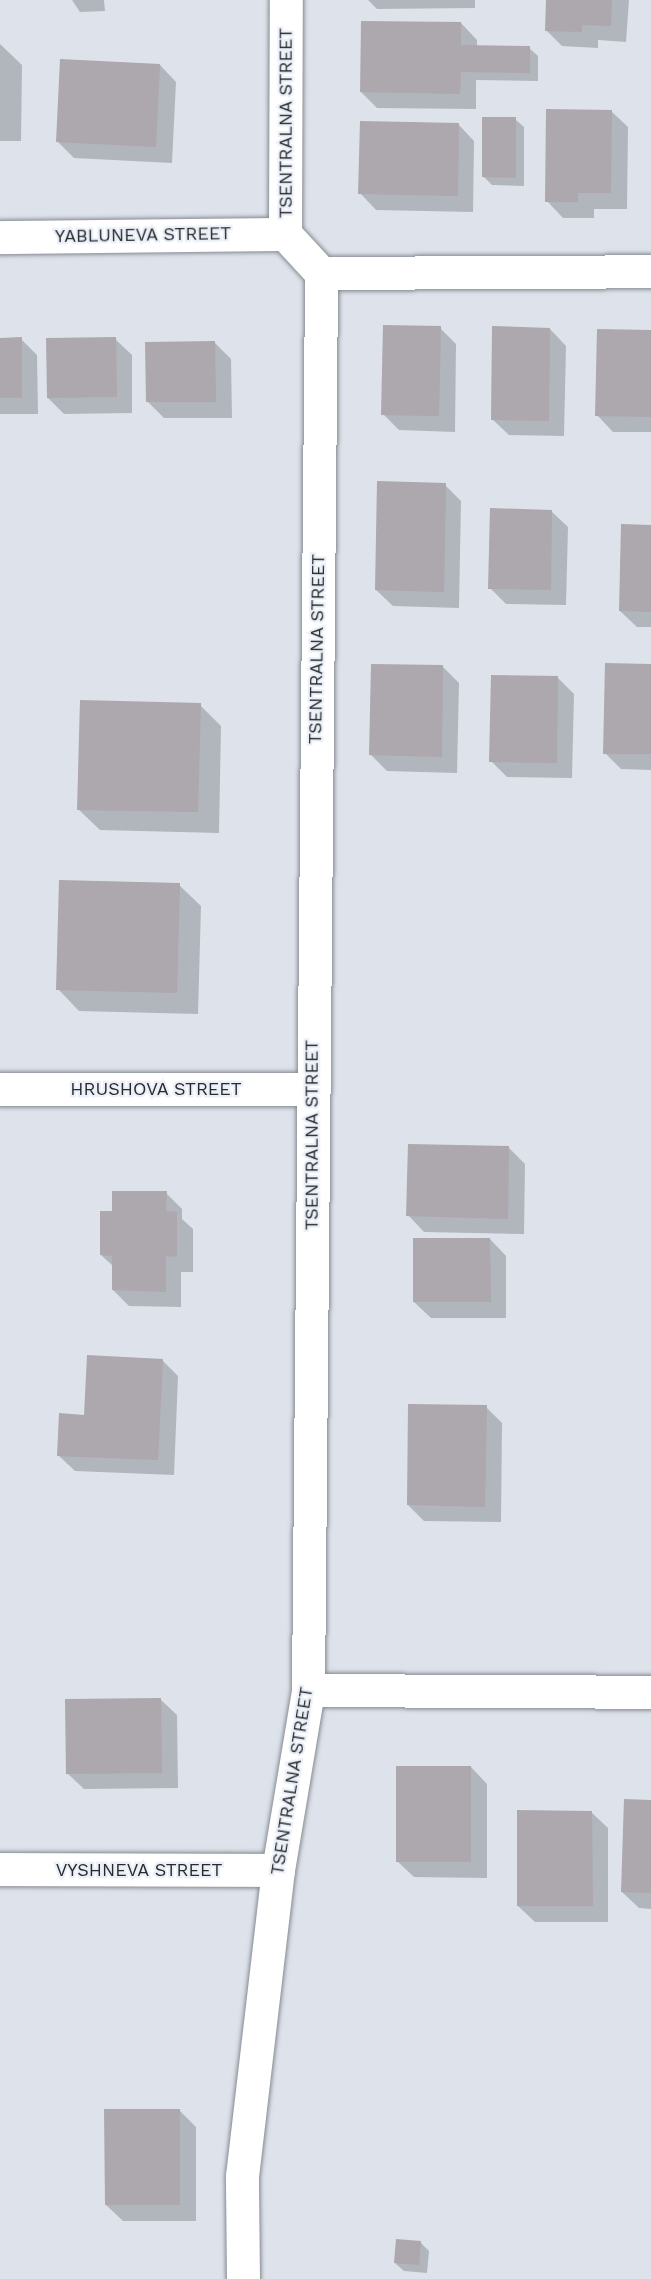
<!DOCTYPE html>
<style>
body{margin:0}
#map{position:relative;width:651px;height:2279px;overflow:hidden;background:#dee3eb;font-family:"Work Sans",sans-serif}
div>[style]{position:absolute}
.shadow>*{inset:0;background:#0003}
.building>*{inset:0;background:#ada7ae}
.roads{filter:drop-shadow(0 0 2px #868b92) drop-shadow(0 0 2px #868b92)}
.street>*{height:33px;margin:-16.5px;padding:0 16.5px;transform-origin:16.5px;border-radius:16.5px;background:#fff}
span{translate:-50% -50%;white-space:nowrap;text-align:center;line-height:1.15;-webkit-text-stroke:4.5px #ebf0f8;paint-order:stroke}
.street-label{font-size:18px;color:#282a2d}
</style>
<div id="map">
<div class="shadow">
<div style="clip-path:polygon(72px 0,104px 0,105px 11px,80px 12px)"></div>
<div style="clip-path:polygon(368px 0,475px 0,475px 8px,377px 9px)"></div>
<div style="clip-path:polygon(547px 0,629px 0,626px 42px,598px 40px,598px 48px,562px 46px,546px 30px)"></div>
<div style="clip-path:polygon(461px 23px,477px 40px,477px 47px,529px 48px,538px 56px,538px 81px,476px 80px,476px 109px,377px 108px,361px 92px)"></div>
<div style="clip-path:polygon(0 44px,22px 65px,21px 141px,0 141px)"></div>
<div style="clip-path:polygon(160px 65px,176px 82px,172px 163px,74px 158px,58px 142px)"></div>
<div style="clip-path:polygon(611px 111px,628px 127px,627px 209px,594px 209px,594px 218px,563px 218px,547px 201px)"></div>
<div style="clip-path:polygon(515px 119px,524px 127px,524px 186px,492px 185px,484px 177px)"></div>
<div style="clip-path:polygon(458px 124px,474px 141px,473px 212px,376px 210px,360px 193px)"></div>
<div style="clip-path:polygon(440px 328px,456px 344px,455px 432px,399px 430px,383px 414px)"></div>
<div style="clip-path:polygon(550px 329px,566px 346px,564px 436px,509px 435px,492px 419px)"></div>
<div style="clip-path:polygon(651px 332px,651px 432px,613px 432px,597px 415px)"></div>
<div style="clip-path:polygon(0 339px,21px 339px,37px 355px,38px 414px,0 414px)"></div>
<div style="clip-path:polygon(115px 339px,132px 355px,132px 413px,64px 414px,48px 398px)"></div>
<div style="clip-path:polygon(215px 343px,231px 359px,232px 418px,164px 418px,148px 402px)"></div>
<div style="clip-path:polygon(445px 485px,461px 501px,459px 608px,393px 606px,376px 590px)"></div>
<div style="clip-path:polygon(551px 511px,568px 527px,566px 605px,506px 604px,490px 588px)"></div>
<div style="clip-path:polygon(651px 526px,651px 627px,637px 627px,620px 611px)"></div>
<div style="clip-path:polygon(651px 666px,651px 770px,621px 769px,605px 753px)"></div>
<div style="clip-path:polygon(443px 667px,459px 683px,457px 773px,387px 771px,371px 755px)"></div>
<div style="clip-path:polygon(558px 678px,574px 694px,572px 778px,507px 777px,491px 761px)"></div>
<div style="clip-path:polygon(200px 705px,221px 726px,219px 833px,100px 830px,78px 809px)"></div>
<div style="clip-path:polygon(179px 885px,201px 906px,198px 1014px,79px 1011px,58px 989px)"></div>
<div style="clip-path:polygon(509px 1148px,525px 1164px,524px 1234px,424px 1232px,408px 1215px)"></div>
<div style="clip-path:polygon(166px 1193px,182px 1209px,182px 1219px,193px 1229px,193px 1272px,181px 1272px,181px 1307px,129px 1306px,113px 1290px,113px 1266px,101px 1255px,114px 1212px)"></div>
<div style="clip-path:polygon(490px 1239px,506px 1256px,506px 1318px,431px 1318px,414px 1302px)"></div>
<div style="clip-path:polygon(162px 1360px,178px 1376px,174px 1475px,75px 1471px,58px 1455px,86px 1416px)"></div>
<div style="clip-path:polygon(486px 1407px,502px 1423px,501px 1522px,424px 1521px,408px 1505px)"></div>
<div style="clip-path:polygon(160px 1699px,177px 1715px,178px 1788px,84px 1789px,67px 1773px)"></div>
<div style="clip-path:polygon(471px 1767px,487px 1784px,487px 1878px,414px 1877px,397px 1861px)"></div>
<div style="clip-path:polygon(651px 1801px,651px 1909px,639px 1908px,622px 1892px)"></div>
<div style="clip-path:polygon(591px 1812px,608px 1828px,608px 1922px,535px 1922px,518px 1906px)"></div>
<div style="clip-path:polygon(180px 2111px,196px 2127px,196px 2221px,123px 2221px,106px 2205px)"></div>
<div style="clip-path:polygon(420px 2242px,429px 2251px,427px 2273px,404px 2271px,395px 2263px)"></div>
</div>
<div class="building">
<div style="clip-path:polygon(546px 0,612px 0,611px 26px,582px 25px,582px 32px,545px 31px)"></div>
<div style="clip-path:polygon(361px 21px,461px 22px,461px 45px,530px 46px,530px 73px,461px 72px,460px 94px,360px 92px)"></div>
<div style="clip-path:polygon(60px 59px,160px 64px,156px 147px,56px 142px)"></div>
<div style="clip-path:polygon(546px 109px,612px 110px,611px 193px,578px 193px,578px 202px,545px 202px)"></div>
<div style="clip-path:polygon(482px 117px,516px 117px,516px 178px,482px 177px)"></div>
<div style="clip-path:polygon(360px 121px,459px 123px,458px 196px,358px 194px)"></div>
<div style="clip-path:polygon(383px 325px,441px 326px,439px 416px,381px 415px)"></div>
<div style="clip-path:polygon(492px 326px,550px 328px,549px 421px,491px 420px)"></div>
<div style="clip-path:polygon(597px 329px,651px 330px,651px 417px,595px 416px)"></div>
<div style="clip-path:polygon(22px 337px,22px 398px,0 398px,0 338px)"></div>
<div style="clip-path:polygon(116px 337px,117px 397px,47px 398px,46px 338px)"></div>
<div style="clip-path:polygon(215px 341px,216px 402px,146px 402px,145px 342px)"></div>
<div style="clip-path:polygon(377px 481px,446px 483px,444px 592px,375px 590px)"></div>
<div style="clip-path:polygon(490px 508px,552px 510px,551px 590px,488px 589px)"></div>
<div style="clip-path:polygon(621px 524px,651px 525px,651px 612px,619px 611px)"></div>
<div style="clip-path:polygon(605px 663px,651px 664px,651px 754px,603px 754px)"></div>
<div style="clip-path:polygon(371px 664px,443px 665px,442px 757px,369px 755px)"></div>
<div style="clip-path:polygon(491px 675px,558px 676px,557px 763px,489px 762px)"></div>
<div style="clip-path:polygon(80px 700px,201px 703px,198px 812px,77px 810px)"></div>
<div style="clip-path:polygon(59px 880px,180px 883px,177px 993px,56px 990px)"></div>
<div style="clip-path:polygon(408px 1144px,509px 1146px,508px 1219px,406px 1216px)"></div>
<div style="clip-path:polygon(112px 1191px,167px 1191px,166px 1211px,177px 1212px,177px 1257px,166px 1256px,166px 1292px,112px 1290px,112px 1256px,100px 1255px,100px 1211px,112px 1211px)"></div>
<div style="clip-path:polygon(413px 1238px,490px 1238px,491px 1302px,413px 1302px)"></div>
<div style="clip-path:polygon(87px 1355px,163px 1359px,158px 1460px,57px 1456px,59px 1413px,84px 1415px)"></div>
<div style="clip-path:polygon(408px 1404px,487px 1405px,485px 1507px,407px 1505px)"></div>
<div style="clip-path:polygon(161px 1698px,162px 1773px,66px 1774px,65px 1699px)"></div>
<div style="clip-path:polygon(396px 1766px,471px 1766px,471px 1862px,396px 1862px)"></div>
<div style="clip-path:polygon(624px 1799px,651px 1800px,651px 1893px,621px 1892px)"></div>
<div style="clip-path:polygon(517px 1810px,592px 1811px,593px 1906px,517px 1906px)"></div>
<div style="clip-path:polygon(104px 2109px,180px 2109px,180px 2205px,105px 2205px)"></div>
<div style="clip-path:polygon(396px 2239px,421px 2241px,419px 2265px,394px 2263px)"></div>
</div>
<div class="roads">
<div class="street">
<div style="left:0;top:237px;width:285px;rotate:-0.6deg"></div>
<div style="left:321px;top:273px;width:330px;rotate:-0.3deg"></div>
<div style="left:0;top:1089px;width:312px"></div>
<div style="left:308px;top:1690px;width:343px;rotate:0.3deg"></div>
<div style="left:0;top:1869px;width:278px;rotate:0.2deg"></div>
<div style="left:243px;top:2279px;width:103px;rotate:-90.6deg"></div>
<div style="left:242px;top:2176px;width:308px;rotate:-83.3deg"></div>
<div style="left:278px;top:1870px;width:182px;rotate:-80.5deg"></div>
<div style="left:308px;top:1690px;width:1417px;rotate:-89.47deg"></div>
<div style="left:321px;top:273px;width:53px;rotate:-132.7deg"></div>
<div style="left:285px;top:234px;width:234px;rotate:-89.8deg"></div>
</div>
</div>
<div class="street-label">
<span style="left:286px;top:123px;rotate:-90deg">TSENTRALNA STREET</span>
<span style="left:143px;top:235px;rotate:-1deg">YABLUNEVA STREET</span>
<span style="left:317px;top:649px;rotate:-89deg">TSENTRALNA STREET</span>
<span style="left:156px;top:1089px">HRUSHOVA STREET</span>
<span style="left:312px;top:1135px;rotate:-90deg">TSENTRALNA STREET</span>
<span style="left:292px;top:1781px;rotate:-81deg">TSENTRALNA STREET</span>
<span style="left:139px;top:1870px">VYSHNEVA STREET</span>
</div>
</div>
